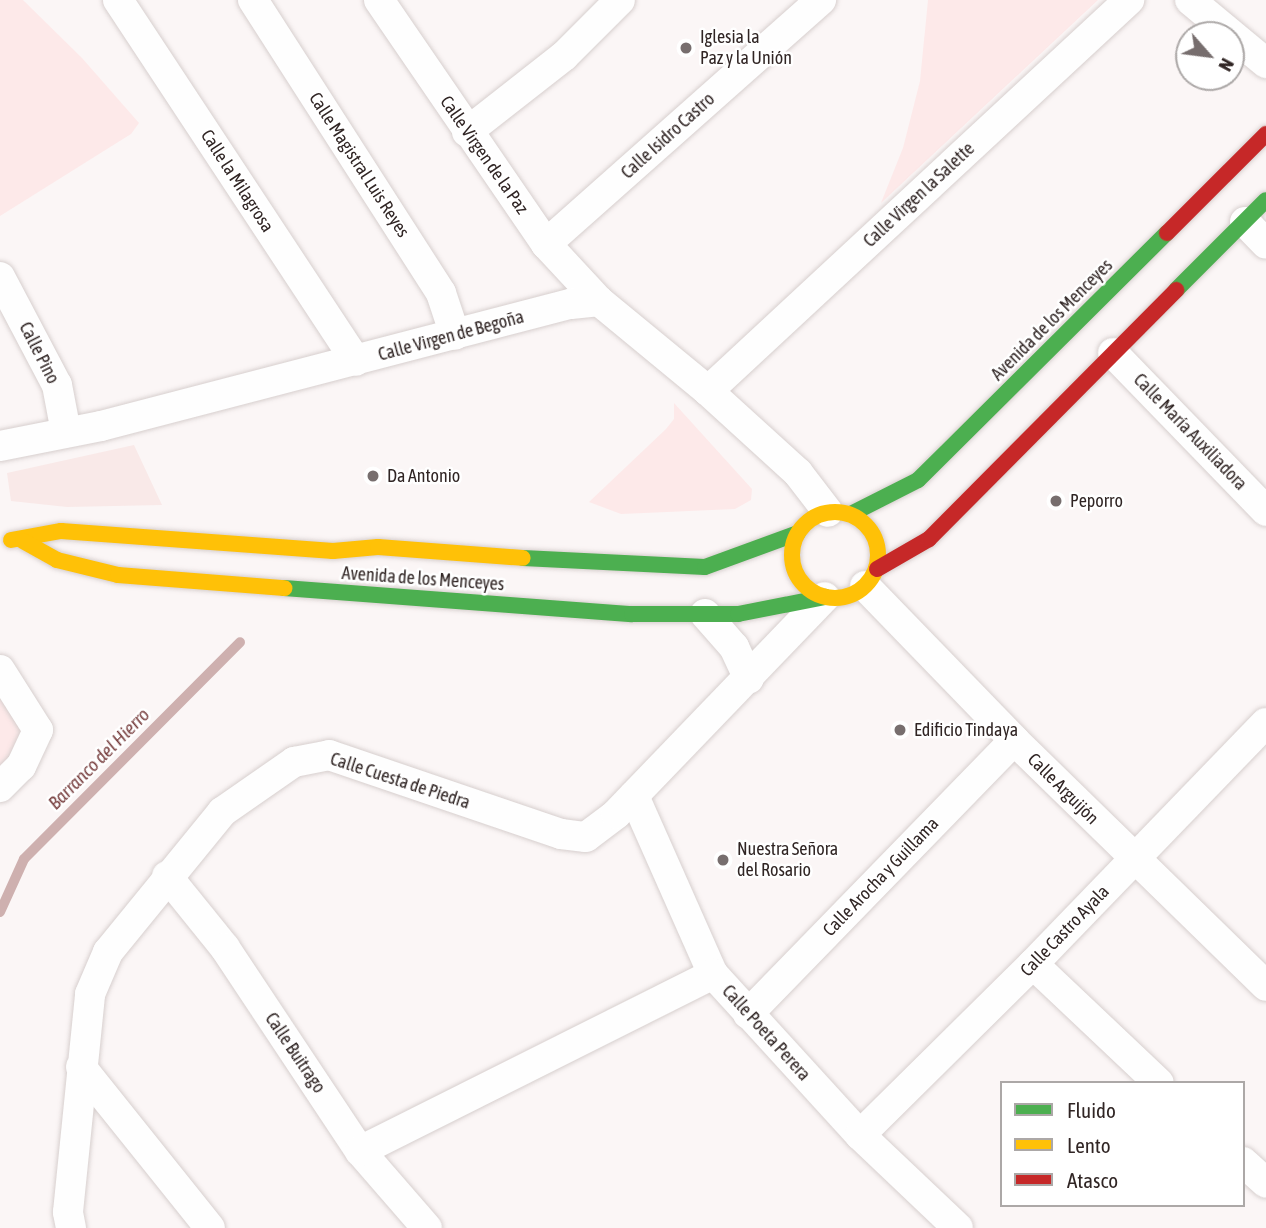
<!DOCTYPE html>
<meta charset="utf-8">
<style>
body{margin:0}
#map{position:relative;width:1266px;height:1228px;overflow:hidden;background:#fbf6f6;font-family:"Asap Condensed",sans-serif}
div>[style]{position:absolute}
.built>*{inset:0;background:#f9e9e8}
.green>*{inset:0;background:#fde9e9}
.stream>*{height:10px;margin:-5px;padding:0 5px;transform-origin:5px;border-radius:5px;background:#ceb0af}
.roads{filter:drop-shadow(0 0 2px #d7cfce) drop-shadow(0 0 2px #d7cfce)}
.street>*{height:30px;margin:-15px;padding:0 15px;transform-origin:15px;border-radius:15px;background:#fefefe}
.fast>*{height:16px;margin:-8px;padding:0 8px;transform-origin:8px;border-radius:8px;background:#4caf50}
.slow>*{height:16px;margin:-8px;padding:0 8px;transform-origin:8px;border-radius:8px;background:#ffc107}
.slow>.ring{margin:-8px;padding:0;box-sizing:content-box;background:none;border:16px solid #ffc107;border-radius:50%}
.jam>*{height:16px;margin:-8px;padding:0 8px;transform-origin:8px;border-radius:8px;background:#c62828}
.dots>*{width:19px;height:19px;translate:-50% -50%;box-sizing:border-box;border:4px solid #fff;border-radius:50%}
span{translate:-50% -50%;white-space:nowrap;text-align:center;line-height:1.15;-webkit-text-stroke:5px #fff;paint-order:stroke}
.poi-label{font-size:18px;color:#302524}
.left{translate:0 -50%;text-align:left}
.street-label{font-size:18px;color:#302524}
.water-label{font-size:19px;color:#773e3e;font-style:italic}
.legend{position:absolute;left:1000px;top:1081px;width:245px;height:126px;box-sizing:border-box;background:#fff;border:2px solid #aca8a7;margin:0;padding:9px 12px;list-style:none;font-size:21px;color:#302524}
.legend li{display:flex;align-items:center;gap:14px;height:35px}
.legend b{width:35px;border:2px solid #aca8a7}
.north{position:absolute;left:1175px;top:21px;width:70px;height:70px;box-sizing:border-box;background:#fff;border:2px solid #aca8a7;border-radius:50%;rotate:118deg;font-size:19px;font-weight:700;line-height:28px;text-align:center;color:#302524}
.north::after{content:'';display:block;margin:auto;width:24px;height:32px;background:#776e6e;clip-path:polygon(50% 0,100% 100%,50% 72%,0 100%)}
</style>
<div id="map">
<div class="built">
<div style="clip-path:polygon(134px 445px,162px 505px,67px 507px,11px 501px,7px 473px)"></div>
</div>
<div class="green">
<div style="clip-path:polygon(0 0,23px 0,82px 58px,139px 123px,131px 134px,0 216px)"></div>
<div style="clip-path:polygon(928px 0,1098px 0,881px 203px,903px 148px,920px 81px)"></div>
<div style="clip-path:polygon(674px 403px,752px 489px,751px 500px,735px 509px,621px 514px,589px 502px,666px 429px,674px 419px)"></div>
<div style="clip-path:polygon(0 697px,30px 743px,0 774px)"></div>
</div>
<div class="stream">
<div style="left:0;top:912px;width:58px;rotate:-65.6deg"></div>
<div style="left:24px;top:859px;width:306px;rotate:-45.1deg"></div>
</div>
<div class="roads">
<div class="street">
<div style="left:118px;top:0;width:432px;rotate:56.6deg"></div>
<div style="left:253px;top:0;width:348px;rotate:57.3deg"></div>
<div style="left:441px;top:293px;width:44px;rotate:71.6deg"></div>
<div style="left:379px;top:0;width:296px;rotate:55.6deg"></div>
<div style="left:546px;top:244px;width:78px;rotate:47.1deg"></div>
<div style="left:599px;top:301px;width:141px;rotate:39.5deg"></div>
<div style="left:708px;top:391px;width:122px;rotate:42.3deg"></div>
<div style="left:798px;top:473px;width:49px;rotate:52.4deg"></div>
<div style="left:1190px;top:0;width:99px;rotate:39.7deg"></div>
<div style="left:467px;top:132px;width:123px;rotate:-38.1deg"></div>
<div style="left:564px;top:56px;width:79px;rotate:-45deg"></div>
<div style="left:1245px;top:222px;width:30px;rotate:46deg"></div>
<div style="left:546px;top:244px;width:368px;rotate:-41.6deg"></div>
<div style="left:0;top:277px;width:122px;rotate:62.2deg"></div>
<div style="left:57px;top:385px;width:48px;rotate:79.2deg"></div>
<div style="left:1113px;top:353px;width:220px;rotate:45.9deg"></div>
<div style="left:708px;top:391px;width:575px;rotate:-42.88deg"></div>
<div style="left:0;top:446px;width:103px;rotate:-11.2deg"></div>
<div style="left:101px;top:426px;width:486px;rotate:-14.6deg"></div>
<div style="left:571px;top:304px;width:28px;rotate:-6deg"></div>
<div style="left:865px;top:586px;width:214px;rotate:45.9deg"></div>
<div style="left:1014px;top:740px;width:352px;rotate:44.3deg"></div>
<div style="left:705px;top:614px;width:44px;rotate:48.7deg"></div>
<div style="left:734px;top:647px;width:35px;rotate:65deg"></div>
<div style="left:0;top:670px;width:71px;rotate:57.7deg"></div>
<div style="left:38px;top:730px;width:40px;rotate:115deg"></div>
<div style="left:21px;top:766px;width:30px;rotate:135deg"></div>
<div style="left:634px;top:796px;width:195px;rotate:66.1deg"></div>
<div style="left:713px;top:974px;width:218px;rotate:47.6deg"></div>
<div style="left:860px;top:1135px;width:135px;rotate:43.5deg"></div>
<div style="left:167px;top:876px;width:92px;rotate:51.1deg"></div>
<div style="left:225px;top:948px;width:244px;rotate:56.4deg"></div>
<div style="left:360px;top:1151px;width:102px;rotate:49deg"></div>
<div style="left:1033px;top:964px;width:173px;rotate:43.4deg"></div>
<div style="left:748px;top:1014px;width:382px;rotate:-45.8deg"></div>
<div style="left:81px;top:1067px;width:206px;rotate:51.3deg"></div>
<div style="left:860px;top:1135px;width:243px;rotate:-44.7deg"></div>
<div style="left:1033px;top:964px;width:335px;rotate:-46deg"></div>
<div style="left:360px;top:1151px;width:395px;rotate:-26.6deg"></div>
<div style="left:1243px;top:1162px;width:31px;rotate:42deg"></div>
<div style="left:71px;top:1228px;width:16px;rotate:-101deg"></div>
<div style="left:68px;top:1212px;width:219px;rotate:-84.2deg"></div>
<div style="left:90px;top:994px;width:46px;rotate:-66.8deg"></div>
<div style="left:108px;top:952px;width:181px;rotate:-50.8deg"></div>
<div style="left:222px;top:812px;width:88px;rotate:-34.8deg"></div>
<div style="left:294px;top:762px;width:36px;rotate:-11deg"></div>
<div style="left:329px;top:755px;width:245px;rotate:18.8deg"></div>
<div style="left:561px;top:834px;width:25px;rotate:7deg"></div>
<div style="left:586px;top:837px;width:38px;rotate:-37deg"></div>
<div style="left:616px;top:814px;width:301px;rotate:-46.1deg"></div>
</div>
<div class="fast">
<div style="left:1176px;top:290px;width:127px;rotate:-45deg"></div>
<div style="left:851px;top:514px;width:75px;rotate:-26.9deg"></div>
<div style="left:918px;top:480px;width:351px;rotate:-44.8deg"></div>
<div style="left:523px;top:558px;width:182px;rotate:2.8deg"></div>
<div style="left:705px;top:567px;width:99px;rotate:-20.1deg"></div>
<div style="left:284px;top:588px;width:349px;rotate:4.3deg"></div>
<div style="left:632px;top:614px;width:106px"></div>
<div style="left:738px;top:614px;width:89px;rotate:-11.1deg"></div>
</div>
<div class="slow">
<div class="ring" style="left:792px;top:512px;width:70px;height:70px"></div>
<div style="left:11px;top:540px;width:51px;rotate:-10.2deg"></div>
<div style="left:61px;top:531px;width:273px;rotate:4.2deg"></div>
<div style="left:333px;top:551px;width:45px;rotate:-5.1deg"></div>
<div style="left:378px;top:547px;width:145px;rotate:4.3deg"></div>
<div style="left:23px;top:541px;width:39px;rotate:29deg"></div>
<div style="left:57px;top:560px;width:63px;rotate:13.8deg"></div>
<div style="left:118px;top:575px;width:167px;rotate:4.5deg"></div>
</div>
<div class="jam">
<div style="left:1167px;top:233px;width:140px;rotate:-45deg"></div>
<div style="left:877px;top:569px;width:60px;rotate:-30deg"></div>
<div style="left:929px;top:539px;width:351px;rotate:-45.2deg"></div>
</div>
</div>
<div class="dots">
<div style="left:686px;top:48px;background:#776e6e"></div>
<div style="left:373px;top:476px;background:#776e6e"></div>
<div style="left:1056px;top:501px;background:#776e6e"></div>
<div style="left:900px;top:730px;background:#776e6e"></div>
<div style="left:723px;top:860px;background:#776e6e"></div>
</div>
<div class="poi-label">
<span class="left" style="left:700px;top:48px">Iglesia la<br>Paz y la Unión</span>
<span class="left" style="left:387px;top:476px">Da Antonio</span>
<span class="left" style="left:1070px;top:501px">Peporro</span>
<span class="left" style="left:914px;top:730px">Edificio Tindaya</span>
<span class="left" style="left:737px;top:860px">Nuestra Señora<br>del Rosario</span>
</div>
<div class="street-label">
<span style="left:668px;top:136px;rotate:-42deg">Calle Isidro Castro</span>
<span style="left:484px;top:155px;rotate:55deg">Calle Virgen de la Paz</span>
<span style="left:359px;top:165px;rotate:57deg">Calle Magistral Luis Reyes</span>
<span style="left:237px;top:181px;rotate:57deg">Calle la Milagrosa</span>
<span style="left:919px;top:195px;rotate:-43deg">Calle Virgen la Salette</span>
<span style="left:1052px;top:320px;rotate:-45deg">Avenida de los Menceyes</span>
<span style="left:451px;top:336px;rotate:-15deg">Calle Virgen de Begoña</span>
<span style="left:39px;top:353px;rotate:63deg">Calle Pino</span>
<span style="left:1190px;top:432px;rotate:46deg">Calle María Auxiliadora</span>
<span style="left:423px;top:579px;rotate:4deg">Avenida de los Menceyes</span>
<span style="left:400px;top:781px;rotate:18deg">Calle Cuesta de Piedra</span>
<span style="left:1063px;top:789px;rotate:45deg">Calle Arguijón</span>
<span style="left:881px;top:877px;rotate:-46deg">Calle Arocha y Guillama</span>
<span style="left:1065px;top:931px;rotate:-46deg">Calle Castro Ayala</span>
<span style="left:766px;top:1033px;rotate:48deg">Calle Poeta Perera</span>
<span style="left:295px;top:1053px;rotate:56deg">Calle Buitrago</span>
</div>
<div class="water-label">
<span style="left:99px;top:759px;rotate:-45deg">Barranco del Hierro</span>
</div>
<ul class="legend">
<li><b style="height:9px;background:#4caf50"></b>Fluido</li>
<li><b style="height:9px;background:#ffc107"></b>Lento</li>
<li><b style="height:9px;background:#c62828"></b>Atasco</li>
</ul>
<div class="north">N</div>
</div>
